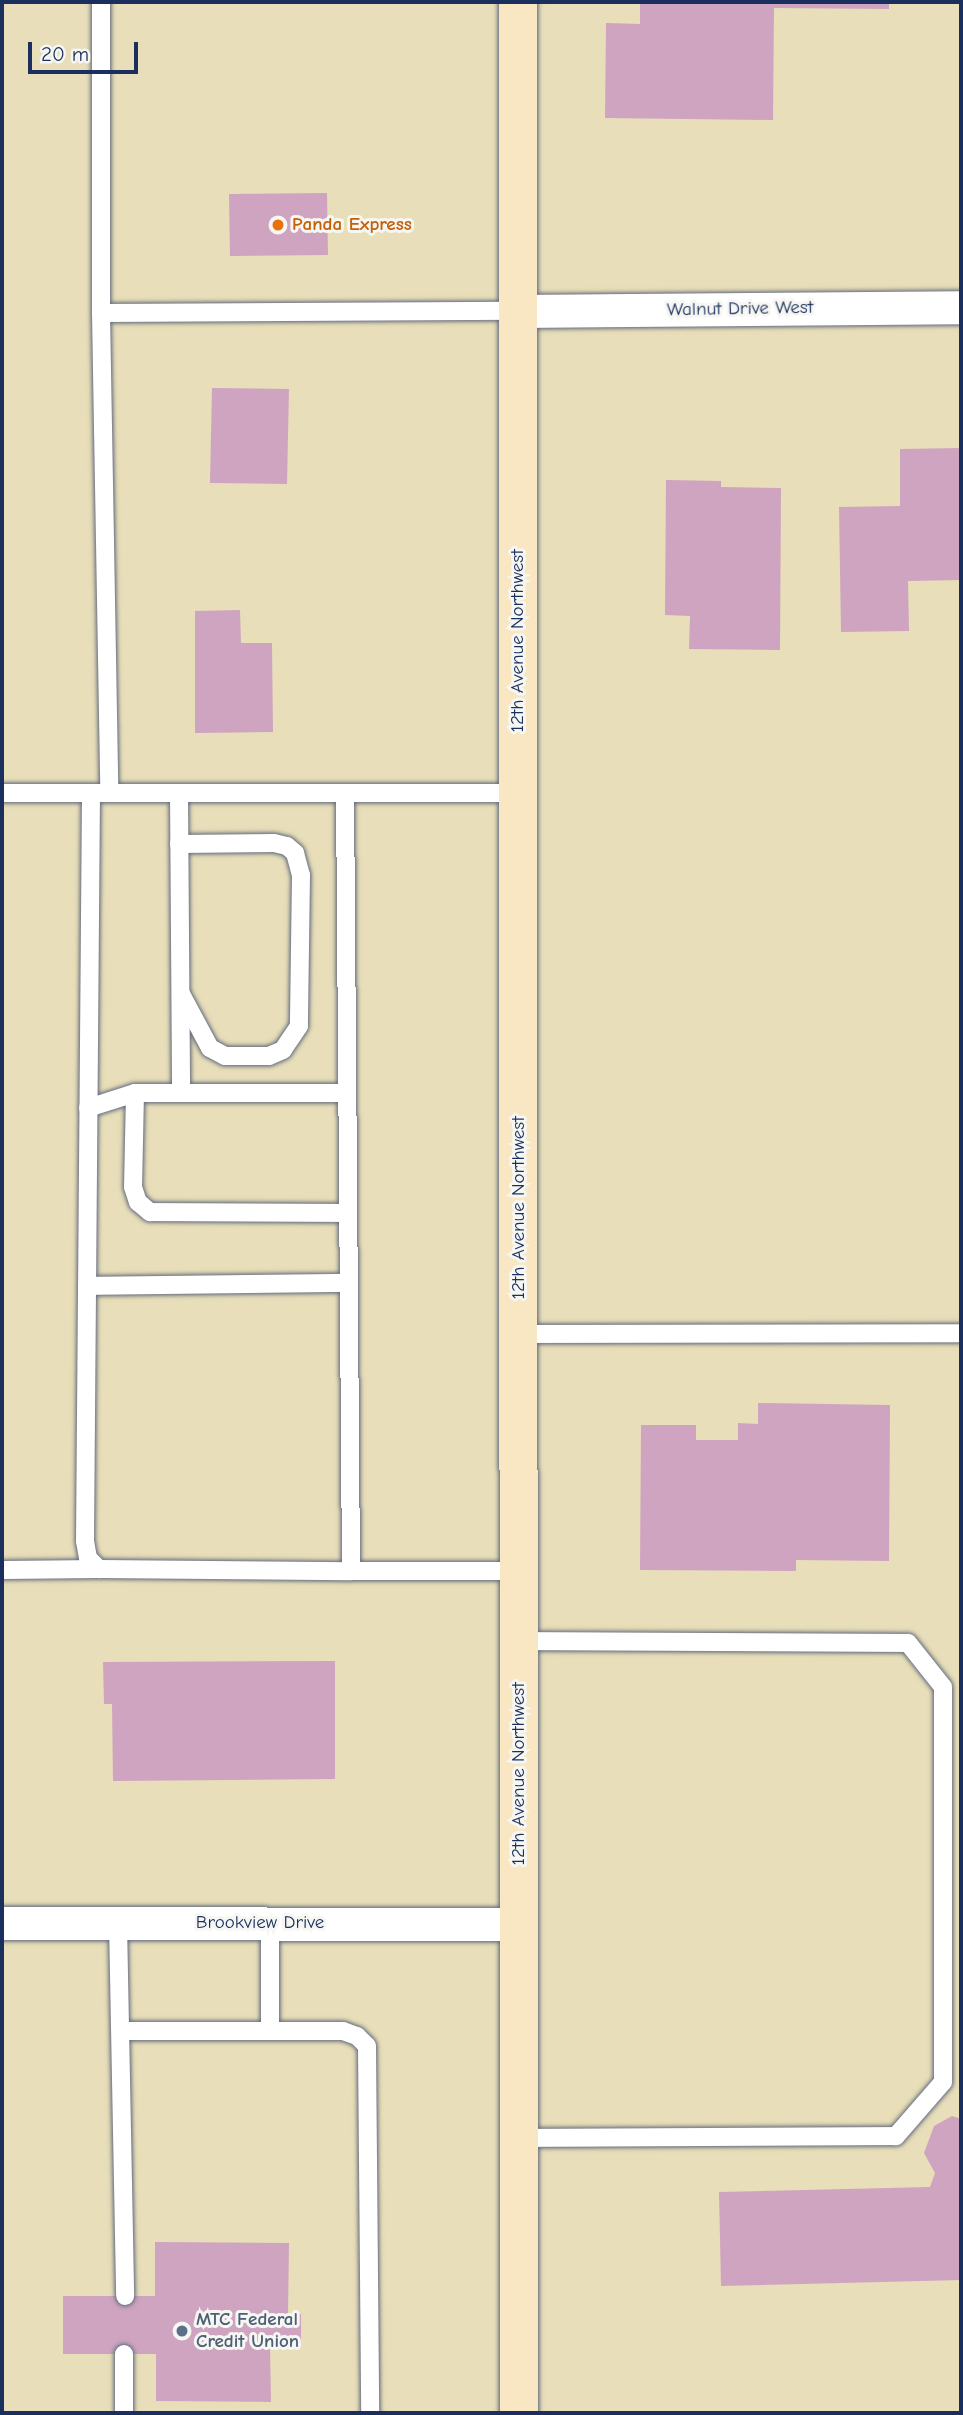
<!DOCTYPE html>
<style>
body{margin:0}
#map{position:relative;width:963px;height:2415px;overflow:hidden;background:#e8deb9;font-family:"Comic Neue",sans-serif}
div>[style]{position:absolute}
.building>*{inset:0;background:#cea4c0}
.roads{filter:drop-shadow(0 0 2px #636c7e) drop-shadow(0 0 2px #636c7e)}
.service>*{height:18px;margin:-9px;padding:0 9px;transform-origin:9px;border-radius:9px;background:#fff}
.minor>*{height:33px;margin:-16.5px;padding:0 16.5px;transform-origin:16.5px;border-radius:16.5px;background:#fff}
.secondary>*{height:38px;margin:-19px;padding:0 19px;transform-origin:19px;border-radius:19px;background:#f9e7c3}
.dots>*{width:19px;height:19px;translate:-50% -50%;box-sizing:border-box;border:4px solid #f6f6f2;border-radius:50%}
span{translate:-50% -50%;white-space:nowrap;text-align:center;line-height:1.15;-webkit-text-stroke:6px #f6f6f2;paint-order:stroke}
.food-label{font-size:19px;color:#c56008;font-weight:700}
.left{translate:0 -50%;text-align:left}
.street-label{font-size:19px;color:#1b2f5e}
.service-label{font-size:19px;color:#4e5e75;font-weight:700}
.frame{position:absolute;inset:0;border:4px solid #1b2f5e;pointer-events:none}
.scale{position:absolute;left:28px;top:42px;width:110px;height:32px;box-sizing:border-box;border:4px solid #1b2f5e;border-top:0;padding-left:9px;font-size:21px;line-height:24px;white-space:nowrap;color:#1b2f5e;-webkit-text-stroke:5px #f6f6f2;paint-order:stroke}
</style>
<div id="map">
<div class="building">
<div style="clip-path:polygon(640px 2px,889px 2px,889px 9px,774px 8px,773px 120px,605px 118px,606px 23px,640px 24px)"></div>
<div style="clip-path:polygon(327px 193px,328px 255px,230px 256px,229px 194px)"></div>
<div style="clip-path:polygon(212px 388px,289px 389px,287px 484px,210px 483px)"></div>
<div style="clip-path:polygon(961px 448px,961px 580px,908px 581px,909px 631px,841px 632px,839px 507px,900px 506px,900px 449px)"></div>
<div style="clip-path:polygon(666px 480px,721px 481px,721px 487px,781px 488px,780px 650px,689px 649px,690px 616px,665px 615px)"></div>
<div style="clip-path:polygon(240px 610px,241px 643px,272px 643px,273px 732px,195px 733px,195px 611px)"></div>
<div style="clip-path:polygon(758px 1403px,890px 1405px,889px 1561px,796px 1560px,796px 1571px,640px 1570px,641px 1425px,696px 1425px,696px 1440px,738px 1440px,738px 1423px,758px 1424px)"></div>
<div style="clip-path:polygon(335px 1661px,335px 1779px,113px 1781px,112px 1704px,104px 1704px,103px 1662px)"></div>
<div style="clip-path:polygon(952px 2116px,961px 2119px,961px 2280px,721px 2286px,719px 2192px,930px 2187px,935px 2173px,924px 2153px,934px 2126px)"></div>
<div style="clip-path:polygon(155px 2242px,289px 2243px,288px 2315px,301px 2314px,301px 2347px,270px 2347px,271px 2402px,156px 2401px,156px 2354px,63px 2354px,63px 2296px,155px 2296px)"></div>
</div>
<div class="roads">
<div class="service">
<div style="left:101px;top:2px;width:311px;rotate:90deg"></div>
<div style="left:101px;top:313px;width:417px;rotate:-0.3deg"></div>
<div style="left:101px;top:313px;width:480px;rotate:89deg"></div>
<div style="left:2px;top:793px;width:517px"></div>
<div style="left:91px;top:793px;width:748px;rotate:90.46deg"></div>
<div style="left:85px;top:1541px;width:17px;rotate:80deg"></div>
<div style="left:88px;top:1558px;width:16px;rotate:45deg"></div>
<div style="left:99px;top:1569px;width:252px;rotate:0.5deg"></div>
<div style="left:351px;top:1571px;width:777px;rotate:-90.44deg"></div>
<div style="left:179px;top:793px;width:300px;rotate:89.6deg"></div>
<div style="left:179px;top:844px;width:95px;rotate:-0.6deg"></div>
<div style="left:274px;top:843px;width:13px;rotate:13deg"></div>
<div style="left:287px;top:846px;width:11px;rotate:41deg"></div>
<div style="left:295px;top:853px;width:23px;rotate:75deg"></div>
<div style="left:301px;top:875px;width:151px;rotate:90.8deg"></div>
<div style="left:299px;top:1026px;width:29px;rotate:124deg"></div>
<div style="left:283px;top:1050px;width:15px;rotate:157deg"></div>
<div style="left:269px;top:1056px;width:44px;rotate:180deg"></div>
<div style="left:225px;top:1056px;width:17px;rotate:-152deg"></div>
<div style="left:210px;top:1048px;width:61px;rotate:-118.2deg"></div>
<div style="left:135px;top:1093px;width:94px;rotate:91.2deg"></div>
<div style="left:133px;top:1187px;width:16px;rotate:72deg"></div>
<div style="left:138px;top:1202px;width:16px;rotate:40deg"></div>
<div style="left:150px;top:1212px;width:196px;rotate:0.3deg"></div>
<div style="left:88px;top:1108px;width:49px;rotate:-17.7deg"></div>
<div style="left:135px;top:1093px;width:210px"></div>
<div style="left:87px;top:1286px;width:259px;rotate:-0.7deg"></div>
<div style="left:520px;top:1334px;width:441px;rotate:-0.1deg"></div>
<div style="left:2px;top:1570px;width:97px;rotate:-0.6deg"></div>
<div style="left:351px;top:1571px;width:168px"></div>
<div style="left:519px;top:1641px;width:389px;rotate:0.3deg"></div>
<div style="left:908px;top:1643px;width:56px;rotate:51.5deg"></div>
<div style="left:943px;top:1687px;width:395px;rotate:90deg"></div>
<div style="left:943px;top:2082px;width:72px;rotate:131deg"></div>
<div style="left:896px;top:2136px;width:377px;rotate:179.7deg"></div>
<div style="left:118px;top:1923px;width:373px;rotate:88.9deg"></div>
<div style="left:270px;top:1923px;width:108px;rotate:90deg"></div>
<div style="left:121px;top:2031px;width:222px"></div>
<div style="left:343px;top:2031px;width:15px;rotate:20deg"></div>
<div style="left:357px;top:2036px;width:14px;rotate:45deg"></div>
<div style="left:367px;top:2046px;width:367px;rotate:89.5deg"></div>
<div style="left:124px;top:2354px;width:59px;rotate:90deg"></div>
</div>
<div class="minor">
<div style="left:518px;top:311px;width:443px;rotate:-0.5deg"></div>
<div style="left:2px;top:1923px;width:517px;rotate:0.11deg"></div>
</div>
<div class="secondary">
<div style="left:518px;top:2px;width:2411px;rotate:89.98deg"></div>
</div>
</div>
<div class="dots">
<div style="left:278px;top:225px;background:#e8710a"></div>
<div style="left:182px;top:2331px;background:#5c6f8a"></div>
</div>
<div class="food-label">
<span class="left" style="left:292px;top:225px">Panda Express</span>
</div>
<div class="street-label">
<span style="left:740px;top:309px;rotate:-1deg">Walnut Drive West</span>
<span style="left:518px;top:641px;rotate:-90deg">12th Avenue Northwest</span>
<span style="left:519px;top:1208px;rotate:-90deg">12th Avenue Northwest</span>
<span style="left:519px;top:1774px;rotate:-90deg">12th Avenue Northwest</span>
<span style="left:260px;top:1923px">Brookview Drive</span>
</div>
<div class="service-label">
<span class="left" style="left:196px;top:2331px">MTC Federal<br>Credit Union</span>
</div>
<div class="frame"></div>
<div class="scale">20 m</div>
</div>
